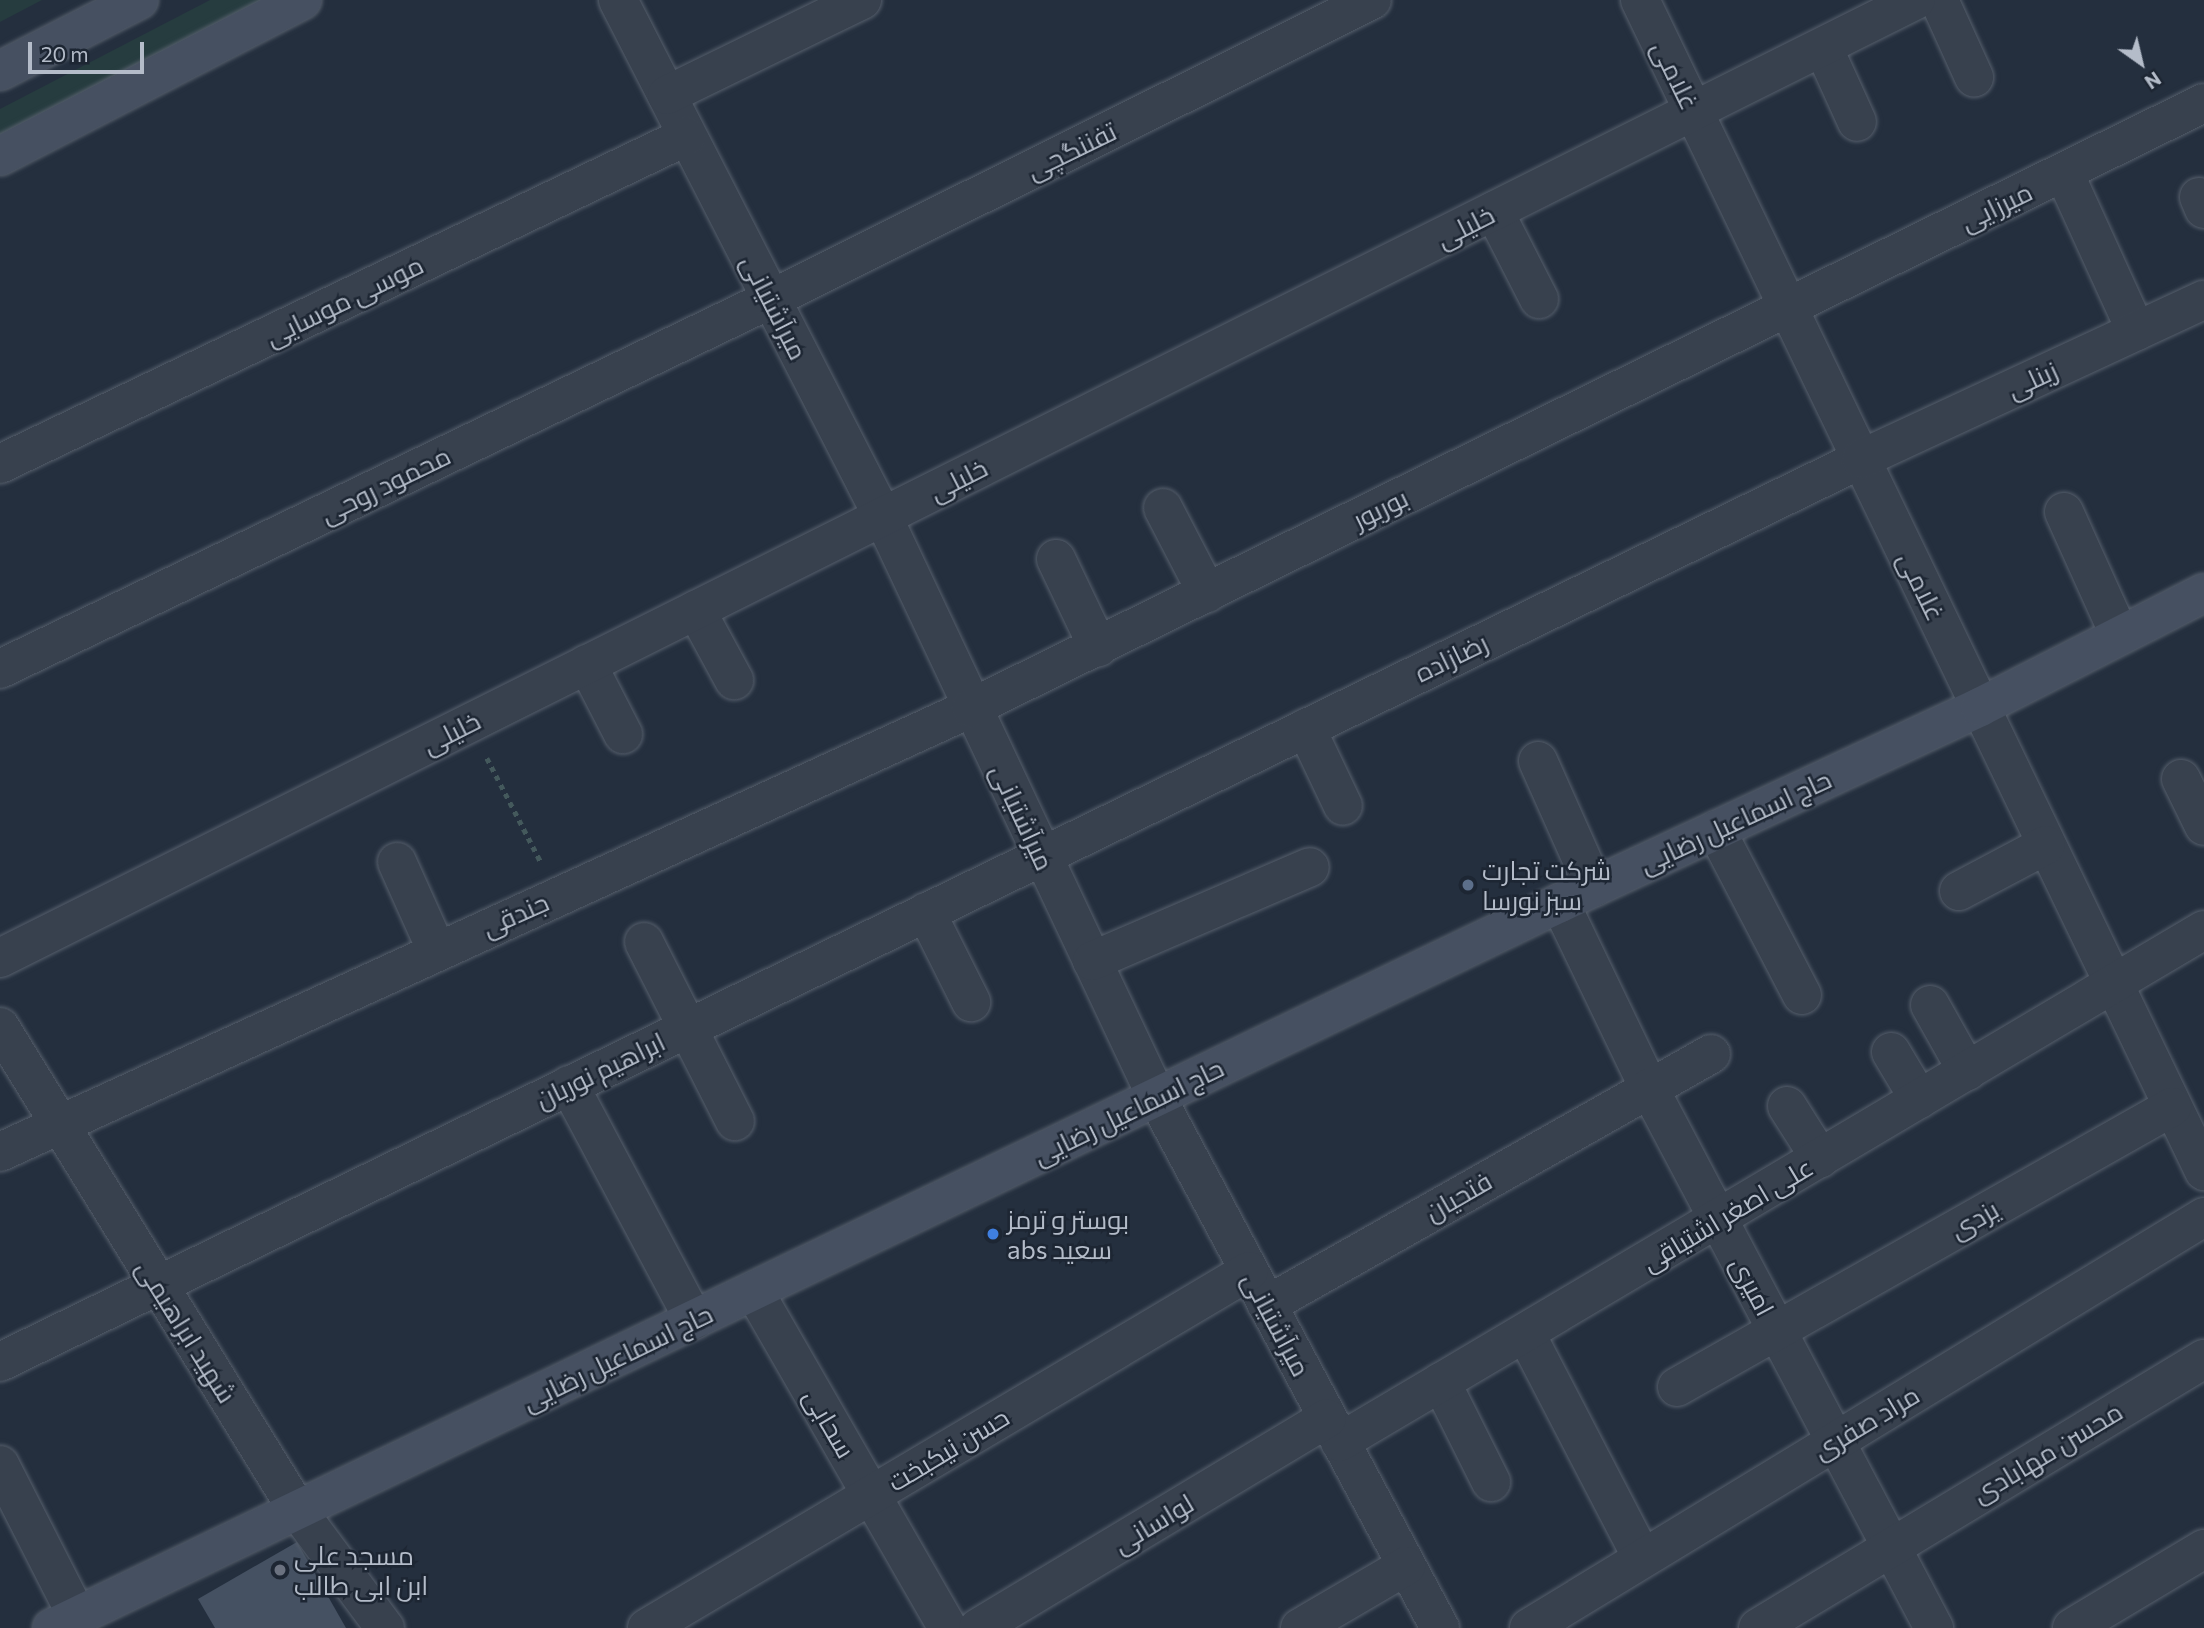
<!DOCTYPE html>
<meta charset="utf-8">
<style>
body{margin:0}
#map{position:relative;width:2204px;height:1628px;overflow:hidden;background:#242f3e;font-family:Commissioner,Cairo,sans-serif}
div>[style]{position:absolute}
.green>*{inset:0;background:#263c3f}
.building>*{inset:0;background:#455162}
.path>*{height:4.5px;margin-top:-2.25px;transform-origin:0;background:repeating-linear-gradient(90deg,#44595c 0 5px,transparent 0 10px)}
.roads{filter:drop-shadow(0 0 2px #565f6c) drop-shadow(0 0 2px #565f6c)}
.minor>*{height:38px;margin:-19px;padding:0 19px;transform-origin:19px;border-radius:19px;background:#38414e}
.secondary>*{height:38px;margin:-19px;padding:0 19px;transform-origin:19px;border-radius:19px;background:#465061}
.dots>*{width:19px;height:19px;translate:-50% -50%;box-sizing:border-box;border:4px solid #1d2633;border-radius:50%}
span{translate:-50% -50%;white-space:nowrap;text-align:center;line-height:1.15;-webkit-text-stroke:5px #1d2633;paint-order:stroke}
.street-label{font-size:26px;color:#b4bcc9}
.poi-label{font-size:26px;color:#b4bcc9}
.left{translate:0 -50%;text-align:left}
.north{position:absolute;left:2106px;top:28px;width:70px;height:70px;-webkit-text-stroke:5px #1d2633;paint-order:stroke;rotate:146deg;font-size:19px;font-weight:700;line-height:28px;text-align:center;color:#b4bcc9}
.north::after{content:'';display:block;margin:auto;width:24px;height:32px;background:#b4bcc9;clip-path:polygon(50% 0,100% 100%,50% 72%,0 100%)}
.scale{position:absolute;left:28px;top:42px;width:116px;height:32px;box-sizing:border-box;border:4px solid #b4bcc9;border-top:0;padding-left:9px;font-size:21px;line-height:24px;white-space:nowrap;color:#b4bcc9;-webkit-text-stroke:5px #1d2633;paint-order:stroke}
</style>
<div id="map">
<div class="green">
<div style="clip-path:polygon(0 0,42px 0,0 22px)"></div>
<div style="clip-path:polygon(210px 0,264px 0,0 136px,0 109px)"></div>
</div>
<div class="building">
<div style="clip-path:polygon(297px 1542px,346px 1628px,215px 1628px,198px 1599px)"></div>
</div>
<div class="path">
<div style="left:487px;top:758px;width:117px;rotate:62.6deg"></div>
</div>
<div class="roads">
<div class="minor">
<div style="left:618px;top:0;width:581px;rotate:62.86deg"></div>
<div style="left:883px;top:517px;width:642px;rotate:64.75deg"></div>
<div style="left:1157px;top:1098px;width:601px;rotate:61.9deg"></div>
<div style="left:1640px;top:0;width:1300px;rotate:64.28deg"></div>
<div style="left:1939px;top:0;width:85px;rotate:65.6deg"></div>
<div style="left:1823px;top:47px;width:82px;rotate:65.6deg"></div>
<div style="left:667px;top:95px;width:217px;rotate:-26deg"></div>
<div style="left:2064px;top:173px;width:174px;rotate:65.5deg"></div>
<div style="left:2199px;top:197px;width:13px;rotate:67deg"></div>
<div style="left:1494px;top:211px;width:99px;rotate:62.9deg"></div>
<div style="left:0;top:464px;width:761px;rotate:-25.52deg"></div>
<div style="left:1163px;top:508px;width:96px;rotate:62.6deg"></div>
<div style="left:2064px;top:512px;width:134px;rotate:65.7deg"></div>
<div style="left:1056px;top:559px;width:98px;rotate:64.5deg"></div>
<div style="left:696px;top:610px;width:80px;rotate:61.5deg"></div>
<div style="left:587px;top:664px;width:79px;rotate:62.8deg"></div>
<div style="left:0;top:669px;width:855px;rotate:-25.64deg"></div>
<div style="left:771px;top:299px;width:671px;rotate:-26.45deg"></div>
<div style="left:1306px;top:728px;width:86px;rotate:64.6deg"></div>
<div style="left:1538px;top:761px;width:138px;rotate:66deg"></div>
<div style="left:2181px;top:779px;width:52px;rotate:63.9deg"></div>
<div style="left:1716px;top:830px;width:186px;rotate:62.5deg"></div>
<div style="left:397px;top:862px;width:95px;rotate:65.9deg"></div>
<div style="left:1959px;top:891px;width:98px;rotate:-27.9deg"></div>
<div style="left:1560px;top:903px;width:205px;rotate:64.3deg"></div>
<div style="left:1649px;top:1088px;width:611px;rotate:62.18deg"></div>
<div style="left:926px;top:912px;width:101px;rotate:63.4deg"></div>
<div style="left:644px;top:942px;width:201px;rotate:63.1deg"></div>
<div style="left:0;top:958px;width:2142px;rotate:-26.57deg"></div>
<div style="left:1092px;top:961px;width:237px;rotate:-23.3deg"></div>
<div style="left:1930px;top:1005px;width:76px;rotate:60.7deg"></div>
<div style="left:0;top:1027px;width:568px;rotate:58.38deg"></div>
<div style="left:298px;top:1511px;width:146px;rotate:53.4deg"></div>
<div style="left:1891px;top:1052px;width:55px;rotate:59.2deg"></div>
<div style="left:569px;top:1085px;width:266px;rotate:62deg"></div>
<div style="left:1787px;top:1106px;width:62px;rotate:57.6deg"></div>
<div style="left:0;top:1152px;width:1068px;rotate:-24.57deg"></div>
<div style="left:971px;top:708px;width:1373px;rotate:-26.14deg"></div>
<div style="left:754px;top:1291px;width:389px;rotate:60.1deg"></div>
<div style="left:1267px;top:1305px;width:510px;rotate:-29.48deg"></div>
<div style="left:1526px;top:1334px;width:252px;rotate:62.6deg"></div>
<div style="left:0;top:1362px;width:2069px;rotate:-25.88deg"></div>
<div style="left:1861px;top:459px;width:378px;rotate:-24.9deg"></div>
<div style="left:1441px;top:1382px;width:112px;rotate:63.4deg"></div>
<div style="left:1677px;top:1387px;width:569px;rotate:-29.49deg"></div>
<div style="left:1340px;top:1442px;width:1004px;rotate:-30.65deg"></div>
<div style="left:0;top:1465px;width:169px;rotate:63deg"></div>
<div style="left:647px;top:1628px;width:700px;rotate:-30.67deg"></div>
<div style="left:978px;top:1628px;width:407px;rotate:-31deg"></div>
<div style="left:1300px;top:1628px;width:123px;rotate:-30.3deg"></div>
<div style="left:1529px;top:1628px;width:790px;rotate:-31.34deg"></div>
<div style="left:1758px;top:1628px;width:521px;rotate:-31.1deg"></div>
<div style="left:2072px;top:1628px;width:154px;rotate:-30.9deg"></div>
</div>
<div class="secondary">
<div style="left:0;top:71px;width:156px;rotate:-27.1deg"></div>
<div style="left:0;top:156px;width:340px;rotate:-27.3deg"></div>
<div style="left:52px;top:1628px;width:1673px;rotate:-25.68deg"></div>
<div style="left:1560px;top:903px;width:463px;rotate:-25deg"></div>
<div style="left:1980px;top:707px;width:251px;rotate:-27deg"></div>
</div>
</div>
<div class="dots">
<div style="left:1468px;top:885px;background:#5c6f8a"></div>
<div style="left:993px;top:1234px;background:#3f7fe0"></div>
<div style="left:280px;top:1570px;background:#6b7280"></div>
</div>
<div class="street-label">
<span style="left:1676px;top:75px;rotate:64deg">غلامی</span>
<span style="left:1071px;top:150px;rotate:-26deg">تفننگچی</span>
<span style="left:1996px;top:206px;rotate:-26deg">میرزایی</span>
<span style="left:1465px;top:226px;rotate:-27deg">خلیلی</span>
<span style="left:344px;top:300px;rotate:-26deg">موسی موسایی</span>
<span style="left:775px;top:307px;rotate:63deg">میرآشتیانی</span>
<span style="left:2032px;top:379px;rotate:-25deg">زینلی</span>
<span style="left:958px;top:479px;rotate:-27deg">خلیلی</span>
<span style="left:385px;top:484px;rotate:-26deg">محمود روحی</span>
<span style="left:1380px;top:508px;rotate:-26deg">بوربور</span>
<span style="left:1922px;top:586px;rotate:64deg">غلامی</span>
<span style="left:1451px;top:657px;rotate:-26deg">رضازاده</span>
<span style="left:451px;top:732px;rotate:-27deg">خلیلی</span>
<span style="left:1023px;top:817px;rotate:65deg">میرآشتیانی</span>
<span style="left:1735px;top:821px;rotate:-25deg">حاج اسماعیل رضایی</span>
<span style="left:515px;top:914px;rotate:-24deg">جندقی</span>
<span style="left:600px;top:1070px;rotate:-26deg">ابراهیم نوریان</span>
<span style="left:1128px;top:1111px;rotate:-26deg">حاج اسماعیل رضایی</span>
<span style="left:1458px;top:1196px;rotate:-30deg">فتحیان</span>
<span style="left:1727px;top:1214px;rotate:-31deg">علی اصغر اشتیاقی</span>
<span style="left:1974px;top:1219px;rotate:-30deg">یزدی</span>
<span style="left:1753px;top:1286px;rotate:62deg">امیری</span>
<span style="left:1277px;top:1324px;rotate:62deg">میرآشتیانی</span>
<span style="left:187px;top:1331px;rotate:58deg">شهید ابراهیمی</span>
<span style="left:617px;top:1357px;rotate:-26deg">حاج اسماعیل رضایی</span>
<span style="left:1866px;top:1422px;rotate:-31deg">مراد صفری</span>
<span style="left:830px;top:1423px;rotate:60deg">سحابی</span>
<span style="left:948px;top:1449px;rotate:-31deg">حسن نیکبخت</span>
<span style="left:2047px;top:1452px;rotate:-31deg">محسن مهابادی</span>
<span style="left:1153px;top:1523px;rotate:-31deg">لواسانی</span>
</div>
<div class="poi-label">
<span class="left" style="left:1482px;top:885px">شرکت تجارت<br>سبز نورسا</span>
<span class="left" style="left:1007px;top:1234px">بوستر و ترمز<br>abs سعید</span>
<span class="left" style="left:294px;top:1570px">مسجد علی<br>ابن ابی طالب</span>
</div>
<div class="north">N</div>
<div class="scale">20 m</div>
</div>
